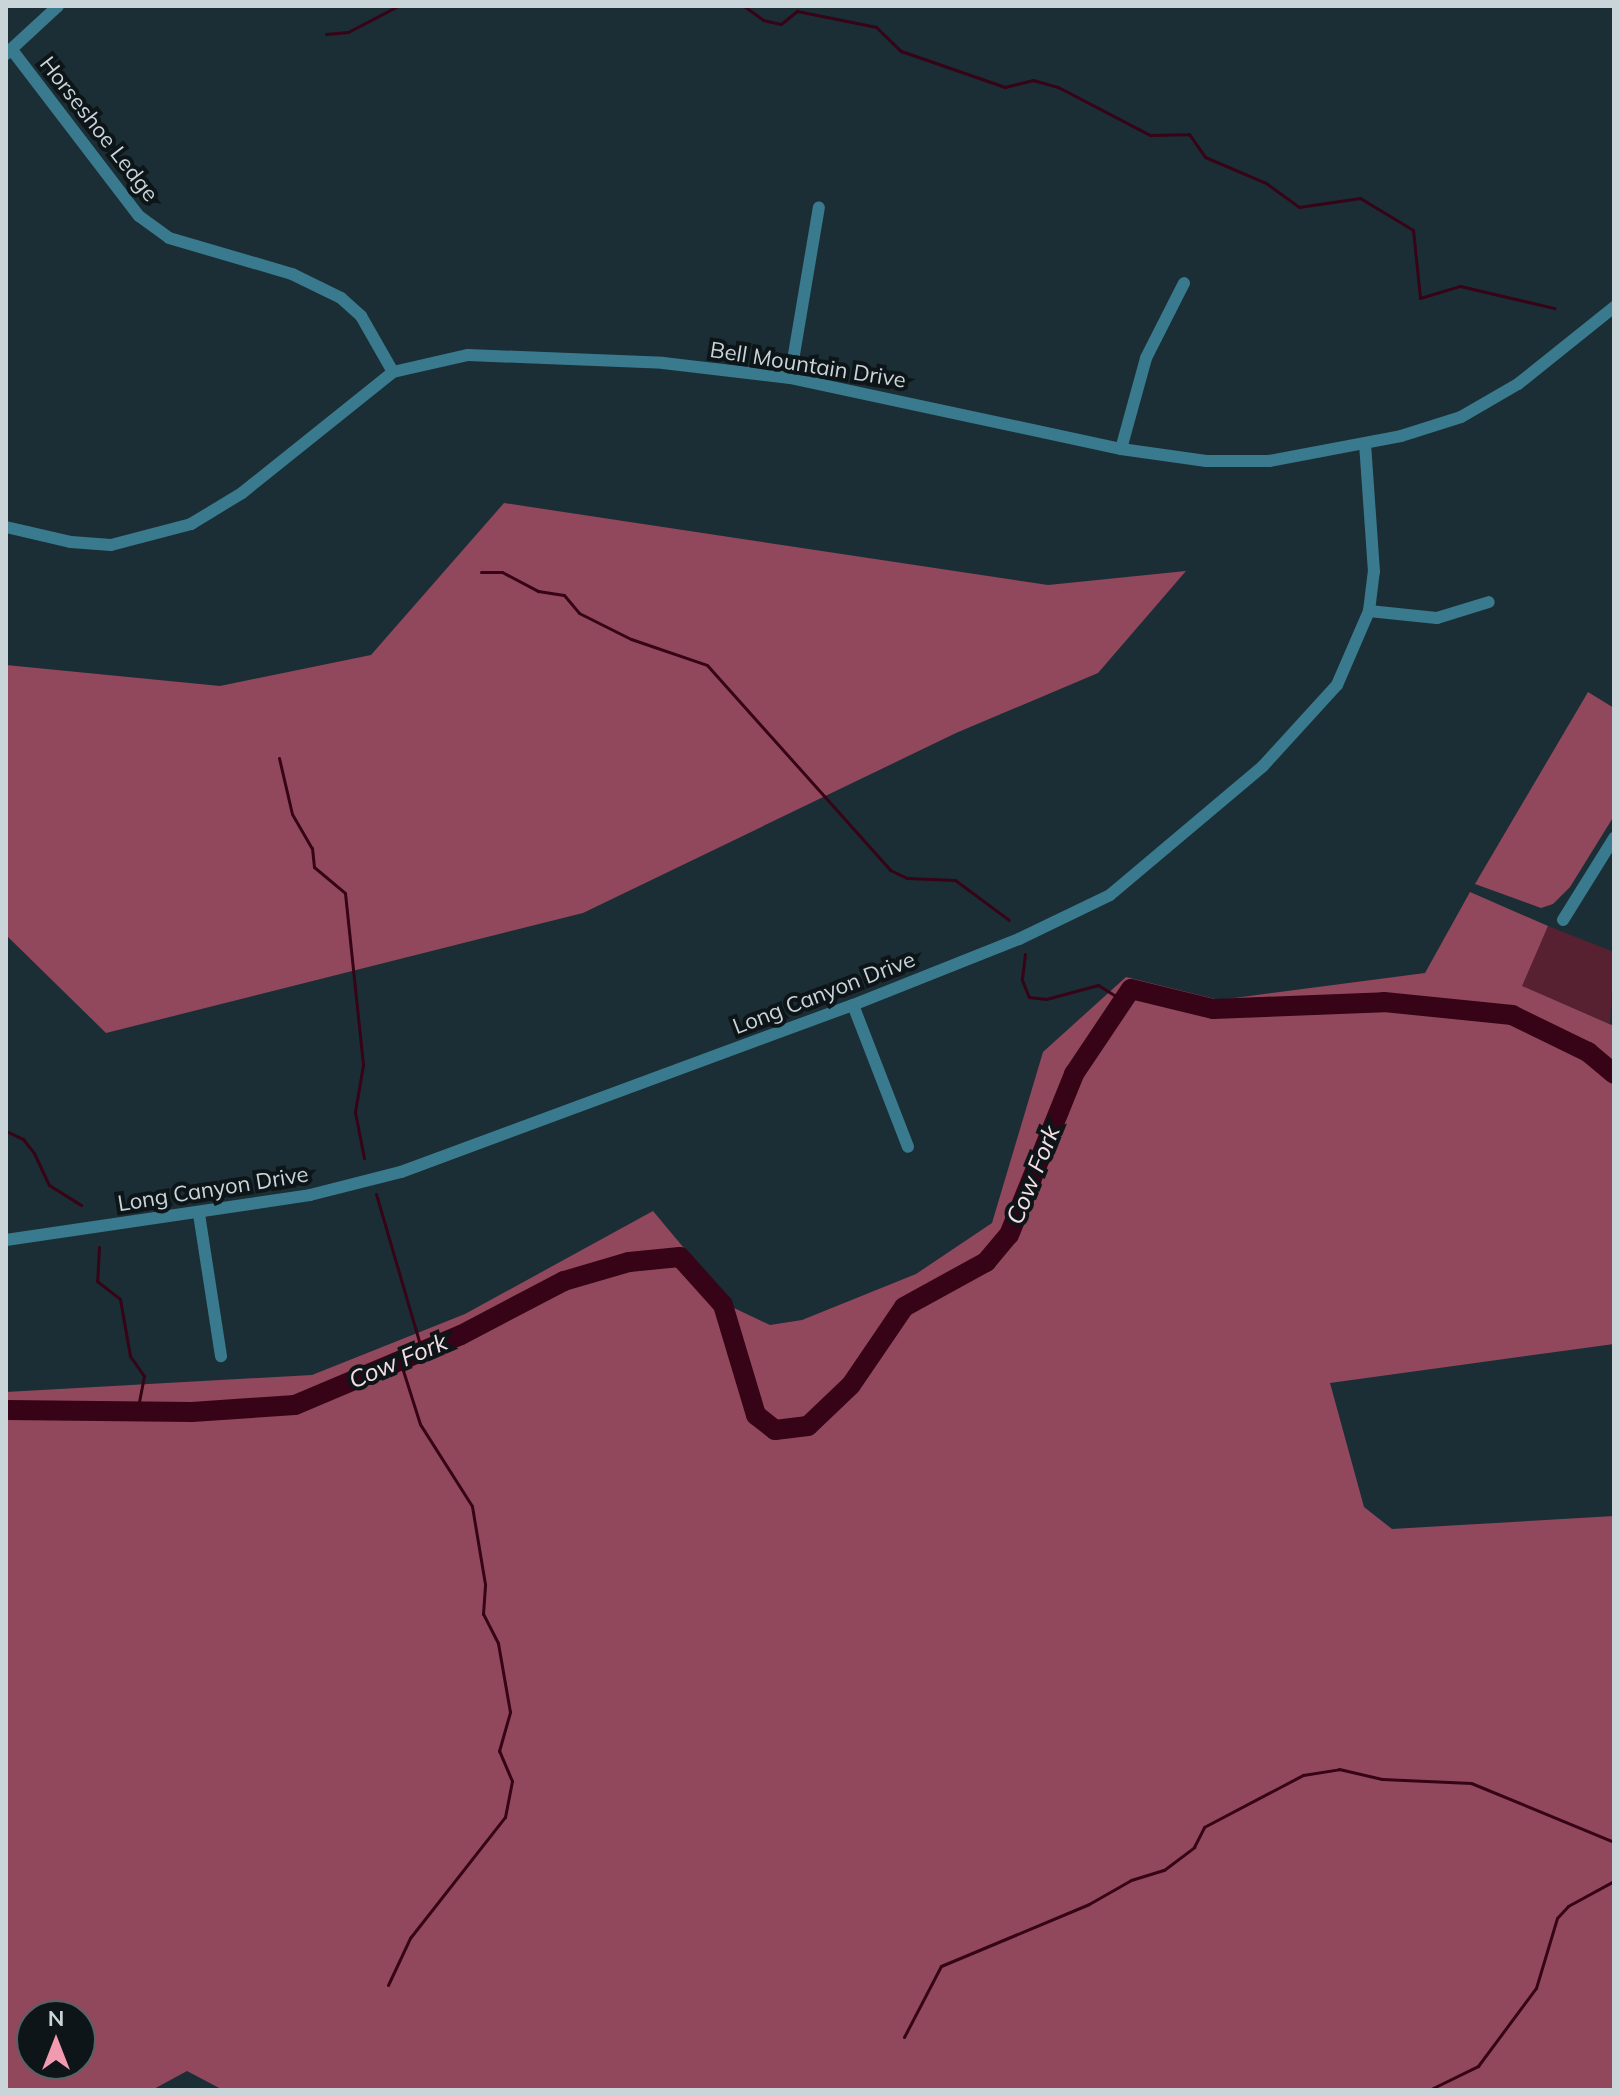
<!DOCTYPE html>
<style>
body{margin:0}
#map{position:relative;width:1620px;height:2096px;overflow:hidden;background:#1b2e35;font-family:Mulish,sans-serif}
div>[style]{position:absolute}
.green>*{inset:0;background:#572131}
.forest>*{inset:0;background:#91485c}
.stream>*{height:3px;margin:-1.5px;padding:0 1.5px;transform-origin:1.5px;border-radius:1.5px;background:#360416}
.river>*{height:20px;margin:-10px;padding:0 10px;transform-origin:10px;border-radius:10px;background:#360416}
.minor>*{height:12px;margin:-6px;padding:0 6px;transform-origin:6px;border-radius:6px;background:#3a7a8e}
span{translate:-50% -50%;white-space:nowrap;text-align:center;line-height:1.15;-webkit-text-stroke:8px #0d1518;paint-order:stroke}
.street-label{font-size:22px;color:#c9d5d9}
.water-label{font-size:24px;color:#f5dee2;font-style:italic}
.frame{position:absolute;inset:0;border:8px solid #c9d5d9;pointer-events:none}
.north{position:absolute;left:16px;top:2000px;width:80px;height:80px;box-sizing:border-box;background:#0d1518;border:2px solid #586265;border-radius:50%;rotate:0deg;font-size:22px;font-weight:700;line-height:32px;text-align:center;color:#c9d5d9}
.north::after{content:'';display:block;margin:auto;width:28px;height:36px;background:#f29aaf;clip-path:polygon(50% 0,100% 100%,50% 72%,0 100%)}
</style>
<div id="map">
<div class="green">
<div style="clip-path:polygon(1548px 926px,1614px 952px,1610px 1024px,1521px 986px)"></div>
</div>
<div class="forest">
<div style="clip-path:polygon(504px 503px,1048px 585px,1186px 571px,1098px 673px,956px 733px,583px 913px,106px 1033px,6px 935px,6px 665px,220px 686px,371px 655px)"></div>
<div style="clip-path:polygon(1588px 692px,1614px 708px,1614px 816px,1570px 887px,1553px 904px,1541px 908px,1475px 884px)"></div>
<div style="clip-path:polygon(evenodd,1470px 892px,1548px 926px,1522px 986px,1614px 1026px,1614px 1344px,1330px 1383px,1364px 1507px,1392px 1529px,1614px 1516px,1614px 2090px,223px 2090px,187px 2071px,152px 2090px,6px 2090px,6px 1392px,312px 1375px,465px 1314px,653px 1211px,734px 1308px,770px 1325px,802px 1320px,916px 1274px,992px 1223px,1043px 1052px,1126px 977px,1219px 1000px,1425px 973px,1470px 892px,32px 2016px,80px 2016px,80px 2064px,32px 2064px,32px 2016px)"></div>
</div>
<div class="stream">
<div style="left:744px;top:6px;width:24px;rotate:36deg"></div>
<div style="left:763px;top:20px;width:18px;rotate:13deg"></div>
<div style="left:781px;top:24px;width:21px;rotate:-39deg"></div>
<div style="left:797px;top:11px;width:81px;rotate:11.4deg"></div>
<div style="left:876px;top:27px;width:35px;rotate:44deg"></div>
<div style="left:901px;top:51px;width:110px;rotate:19.1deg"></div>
<div style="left:1005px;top:87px;width:29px;rotate:-14deg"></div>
<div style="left:1033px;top:80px;width:26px;rotate:16deg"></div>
<div style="left:1058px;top:87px;width:104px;rotate:27.6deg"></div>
<div style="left:1150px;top:135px;width:39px;rotate:-1deg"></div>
<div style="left:1189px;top:134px;width:28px;rotate:55deg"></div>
<div style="left:1205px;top:157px;width:66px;rotate:23.1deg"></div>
<div style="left:1266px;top:183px;width:41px;rotate:36deg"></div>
<div style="left:1299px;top:207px;width:62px;rotate:-8.4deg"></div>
<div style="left:1360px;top:198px;width:62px;rotate:31.1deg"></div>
<div style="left:1413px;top:230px;width:68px;rotate:84.1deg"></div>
<div style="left:1420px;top:298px;width:42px;rotate:-16.7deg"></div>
<div style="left:1460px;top:286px;width:97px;rotate:13.2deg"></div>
<div style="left:326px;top:34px;width:22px;rotate:-5deg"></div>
<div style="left:348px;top:32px;width:56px;rotate:-27.5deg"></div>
<div style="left:481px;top:572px;width:21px"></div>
<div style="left:502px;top:572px;width:41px;rotate:27.8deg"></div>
<div style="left:538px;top:591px;width:26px;rotate:9deg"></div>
<div style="left:564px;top:595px;width:23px;rotate:50deg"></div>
<div style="left:579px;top:613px;width:58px;rotate:26.6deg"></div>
<div style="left:631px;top:639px;width:80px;rotate:18.9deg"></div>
<div style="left:707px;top:665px;width:275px;rotate:48.2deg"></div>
<div style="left:890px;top:870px;width:19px;rotate:25deg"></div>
<div style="left:907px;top:878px;width:48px;rotate:2.4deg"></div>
<div style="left:955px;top:880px;width:67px;rotate:36.5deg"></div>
<div style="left:279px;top:758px;width:57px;rotate:76.9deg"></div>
<div style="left:292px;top:814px;width:39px;rotate:60deg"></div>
<div style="left:312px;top:848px;width:19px;rotate:84deg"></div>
<div style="left:314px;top:867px;width:40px;rotate:40deg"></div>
<div style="left:345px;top:893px;width:173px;rotate:84deg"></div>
<div style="left:363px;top:1065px;width:48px;rotate:99.7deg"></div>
<div style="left:355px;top:1112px;width:47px;rotate:78.9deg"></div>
<div style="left:1025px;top:954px;width:26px;rotate:97deg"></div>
<div style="left:1022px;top:980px;width:18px;rotate:68deg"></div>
<div style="left:1029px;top:997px;width:17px;rotate:7deg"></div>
<div style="left:1046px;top:999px;width:54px;rotate:-15.1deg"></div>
<div style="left:1098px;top:985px;width:26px;rotate:32deg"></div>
<div style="left:6px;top:1131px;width:19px;rotate:25deg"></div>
<div style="left:23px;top:1139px;width:18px;rotate:52deg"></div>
<div style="left:34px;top:1153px;width:35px;rotate:65deg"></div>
<div style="left:49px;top:1185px;width:38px;rotate:32deg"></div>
<div style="left:376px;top:1194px;width:164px;rotate:73.7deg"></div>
<div style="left:99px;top:1247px;width:34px;rotate:93deg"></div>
<div style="left:97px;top:1281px;width:29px;rotate:38deg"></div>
<div style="left:120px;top:1299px;width:58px;rotate:80deg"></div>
<div style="left:130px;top:1356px;width:24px;rotate:55deg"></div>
<div style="left:144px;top:1376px;width:36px;rotate:101deg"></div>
<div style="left:388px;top:1985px;width:52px;rotate:-64.9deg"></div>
<div style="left:410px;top:1938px;width:154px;rotate:-51.9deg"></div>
<div style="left:505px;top:1817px;width:37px;rotate:-79deg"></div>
<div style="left:512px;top:1781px;width:33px;rotate:-113deg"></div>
<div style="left:499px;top:1751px;width:41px;rotate:-74.2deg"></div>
<div style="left:510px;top:1712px;width:70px;rotate:-99.9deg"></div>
<div style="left:498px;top:1643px;width:33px;rotate:-117deg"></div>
<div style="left:483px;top:1614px;width:30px;rotate:-86deg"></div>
<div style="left:485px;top:1584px;width:79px;rotate:-99.5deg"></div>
<div style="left:472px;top:1506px;width:97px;rotate:-122.4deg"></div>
<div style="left:420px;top:1424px;width:66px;rotate:-107.6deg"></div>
<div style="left:904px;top:2037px;width:80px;rotate:-62.5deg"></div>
<div style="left:941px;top:1966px;width:160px;rotate:-22.7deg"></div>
<div style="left:1089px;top:1904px;width:48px;rotate:-29.7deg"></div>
<div style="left:1131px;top:1880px;width:34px;rotate:-17deg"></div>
<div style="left:1164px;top:1870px;width:38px;rotate:-37deg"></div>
<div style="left:1194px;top:1847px;width:22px;rotate:-63deg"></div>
<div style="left:1204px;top:1827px;width:112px;rotate:-27.7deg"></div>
<div style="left:1303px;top:1775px;width:36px;rotate:-9deg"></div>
<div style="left:1339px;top:1769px;width:44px;rotate:13.1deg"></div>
<div style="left:1382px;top:1779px;width:89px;rotate:2.6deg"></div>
<div style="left:1471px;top:1783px;width:155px;rotate:22.4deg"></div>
<div style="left:1429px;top:2090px;width:55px;rotate:-26.1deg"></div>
<div style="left:1478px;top:2066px;width:97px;rotate:-53.4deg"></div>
<div style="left:1536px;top:1988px;width:73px;rotate:-73.3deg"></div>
<div style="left:1557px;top:1918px;width:16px;rotate:-47deg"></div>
<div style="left:1568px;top:1906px;width:52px;rotate:-28.5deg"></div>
</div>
<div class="river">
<div style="left:6px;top:1410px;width:186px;rotate:0.6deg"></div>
<div style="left:192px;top:1412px;width:103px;rotate:-3.9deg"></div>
<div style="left:295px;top:1405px;width:180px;rotate:-22.9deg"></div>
<div style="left:461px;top:1335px;width:116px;rotate:-27.7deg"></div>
<div style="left:564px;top:1281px;width:68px;rotate:-16.3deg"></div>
<div style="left:629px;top:1262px;width:51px;rotate:-5.6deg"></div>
<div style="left:680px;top:1257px;width:64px;rotate:48.1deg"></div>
<div style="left:723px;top:1305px;width:115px;rotate:73.3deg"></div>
<div style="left:756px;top:1415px;width:24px;rotate:38deg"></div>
<div style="left:775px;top:1430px;width:33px;rotate:-7deg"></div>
<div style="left:808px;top:1426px;width:59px;rotate:-43.6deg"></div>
<div style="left:851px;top:1385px;width:94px;rotate:-55.8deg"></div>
<div style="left:904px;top:1307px;width:94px;rotate:-28.8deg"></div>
<div style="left:986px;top:1262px;width:35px;rotate:-50deg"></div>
<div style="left:1009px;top:1235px;width:174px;rotate:-68deg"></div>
<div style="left:1074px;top:1074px;width:102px;rotate:-56.2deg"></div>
<div style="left:1131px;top:989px;width:84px;rotate:13.7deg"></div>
<div style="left:1213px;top:1009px;width:171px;rotate:-2.3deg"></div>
<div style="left:1384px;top:1002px;width:129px;rotate:5.8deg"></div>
<div style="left:1512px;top:1015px;width:85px;rotate:26deg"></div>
<div style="left:1588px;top:1052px;width:34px;rotate:40deg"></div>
</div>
<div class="minor">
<div style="left:12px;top:50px;width:209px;rotate:52.6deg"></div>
<div style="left:139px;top:216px;width:37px;rotate:36deg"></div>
<div style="left:169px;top:238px;width:128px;rotate:16.3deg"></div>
<div style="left:292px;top:274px;width:55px;rotate:26.1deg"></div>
<div style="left:341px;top:298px;width:27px;rotate:42deg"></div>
<div style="left:361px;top:316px;width:64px;rotate:60.3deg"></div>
<div style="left:6px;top:54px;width:71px;rotate:-42.7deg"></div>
<div style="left:790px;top:378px;width:173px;rotate:-80.4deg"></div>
<div style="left:1121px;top:449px;width:94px;rotate:-74.6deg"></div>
<div style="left:1146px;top:358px;width:84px;rotate:-63.1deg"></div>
<div style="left:6px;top:527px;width:67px;rotate:13deg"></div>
<div style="left:71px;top:542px;width:40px;rotate:4.3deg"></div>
<div style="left:111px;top:545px;width:83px;rotate:-14.7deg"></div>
<div style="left:191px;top:524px;width:60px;rotate:-31.3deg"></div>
<div style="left:242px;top:493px;width:193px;rotate:-38.7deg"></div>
<div style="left:393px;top:372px;width:77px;rotate:-12.8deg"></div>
<div style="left:468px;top:355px;width:195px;rotate:2.3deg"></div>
<div style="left:663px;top:363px;width:128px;rotate:6.7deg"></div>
<div style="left:790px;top:378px;width:339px;rotate:12.1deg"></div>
<div style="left:1121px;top:449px;width:86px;rotate:8deg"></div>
<div style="left:1206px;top:461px;width:63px"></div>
<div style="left:1269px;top:461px;width:134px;rotate:-10.7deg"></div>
<div style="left:1401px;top:436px;width:63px;rotate:-17.6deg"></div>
<div style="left:1461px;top:417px;width:66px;rotate:-30.1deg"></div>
<div style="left:1518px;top:384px;width:123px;rotate:-38.7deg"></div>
<div style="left:1369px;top:611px;width:68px;rotate:5.9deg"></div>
<div style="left:1437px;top:618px;width:54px;rotate:-17.1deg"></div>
<div style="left:1563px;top:920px;width:97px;rotate:-58.1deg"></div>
<div style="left:853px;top:1005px;width:152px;rotate:68.8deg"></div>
<div style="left:199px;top:1214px;width:144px;rotate:81.2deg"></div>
<div style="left:6px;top:1240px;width:307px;rotate:-8.4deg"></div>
<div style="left:310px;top:1195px;width:94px;rotate:-14.2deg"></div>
<div style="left:401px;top:1172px;width:482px;rotate:-20.3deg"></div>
<div style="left:853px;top:1005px;width:179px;rotate:-21.7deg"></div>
<div style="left:1019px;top:939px;width:101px;rotate:-25.8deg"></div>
<div style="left:1110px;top:895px;width:200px;rotate:-40.1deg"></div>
<div style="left:1263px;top:766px;width:110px;rotate:-47.6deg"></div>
<div style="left:1337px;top:685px;width:81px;rotate:-66.6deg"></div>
<div style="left:1369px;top:611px;width:39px;rotate:-83deg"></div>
<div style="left:1374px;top:572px;width:128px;rotate:-94deg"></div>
</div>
<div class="street-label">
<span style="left:99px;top:129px;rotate:52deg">Horseshoe Ledge</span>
<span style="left:808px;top:365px;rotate:9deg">Bell Mountain Drive</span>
<span style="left:824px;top:993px;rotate:-21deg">Long Canyon Drive</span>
<span style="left:213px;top:1189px;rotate:-9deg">Long Canyon Drive</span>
</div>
<div class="water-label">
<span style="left:1033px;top:1175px;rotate:-68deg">Cow Fork</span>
<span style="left:398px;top:1361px;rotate:-23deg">Cow Fork</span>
</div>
<div class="frame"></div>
<div class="north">N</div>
</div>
